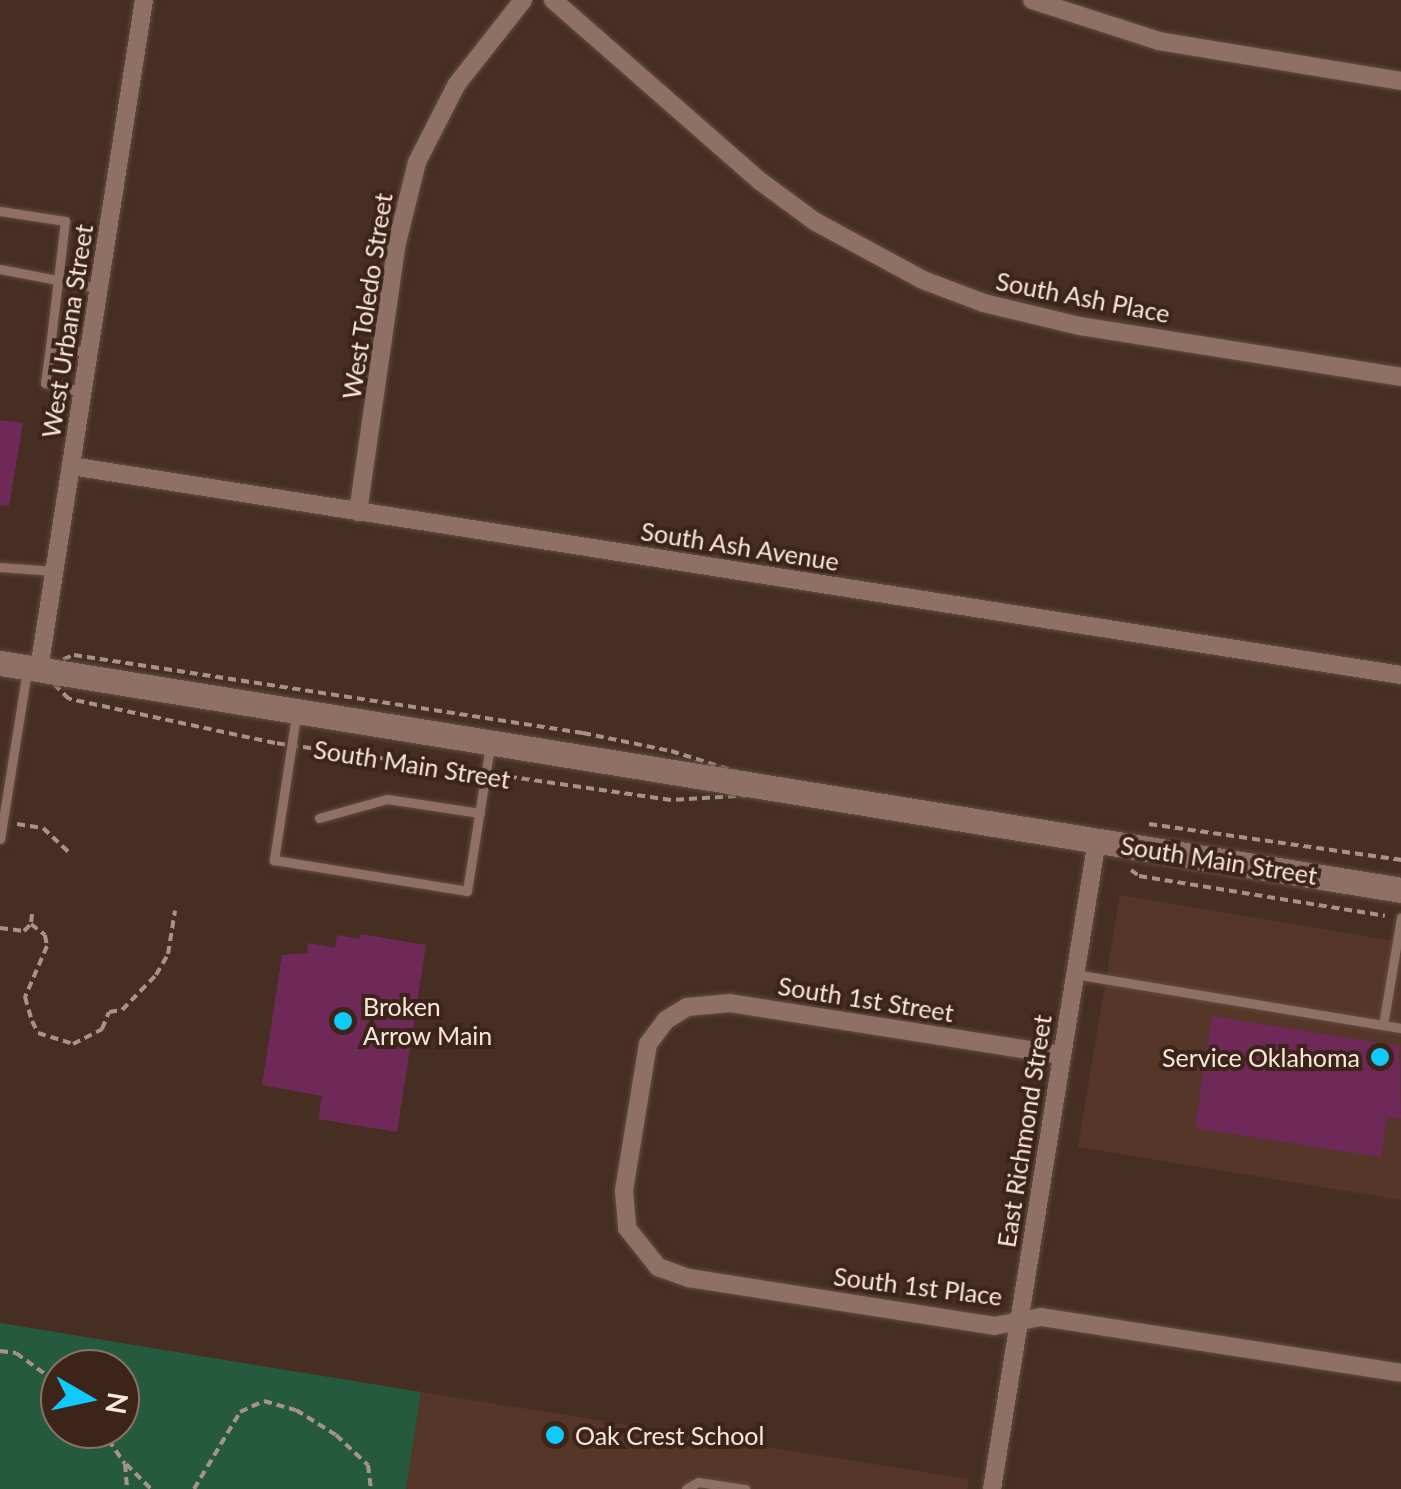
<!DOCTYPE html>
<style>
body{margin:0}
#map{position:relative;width:1401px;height:1489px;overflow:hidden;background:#472e22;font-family:Lato,sans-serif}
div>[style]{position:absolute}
.built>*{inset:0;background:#553628}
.green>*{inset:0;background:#265a3e}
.building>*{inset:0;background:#6f2958}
.path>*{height:4px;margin-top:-2px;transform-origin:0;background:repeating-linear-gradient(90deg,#a8938a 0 8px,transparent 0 13px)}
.roads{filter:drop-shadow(0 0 2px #614c41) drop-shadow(0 0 2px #614c41)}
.lane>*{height:9px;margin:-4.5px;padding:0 4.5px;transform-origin:4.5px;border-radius:4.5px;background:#8e7164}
.street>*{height:18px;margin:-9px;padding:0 9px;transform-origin:9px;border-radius:9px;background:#8e7164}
.secondary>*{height:25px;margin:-12.5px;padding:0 12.5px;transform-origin:12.5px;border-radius:12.5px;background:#8e7164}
.dots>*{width:28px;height:28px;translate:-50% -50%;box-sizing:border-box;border:5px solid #3c2418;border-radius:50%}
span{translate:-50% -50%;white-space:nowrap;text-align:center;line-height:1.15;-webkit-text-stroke:8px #3c2418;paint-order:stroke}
.street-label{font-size:25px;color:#f8e7df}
.poi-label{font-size:25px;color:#f8e7df}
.left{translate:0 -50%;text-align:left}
.right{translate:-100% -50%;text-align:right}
.north{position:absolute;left:40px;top:1349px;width:100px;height:100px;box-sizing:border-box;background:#3c2418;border:2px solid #877268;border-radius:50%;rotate:99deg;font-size:28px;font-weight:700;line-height:40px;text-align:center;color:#f8e7df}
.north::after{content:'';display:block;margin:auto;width:35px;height:45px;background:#11cafb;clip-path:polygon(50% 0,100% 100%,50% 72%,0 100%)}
</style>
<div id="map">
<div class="built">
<div style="clip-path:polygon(1120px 895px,1401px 942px,1401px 1200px,1078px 1147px)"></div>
<div style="clip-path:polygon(421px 1392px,969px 1479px,967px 1489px,406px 1489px)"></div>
</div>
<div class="green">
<div style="clip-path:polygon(evenodd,0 1323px,421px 1392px,406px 1489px,0 1489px,0 1323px,120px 1369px,120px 1429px,60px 1429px,60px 1369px,120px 1369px)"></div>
</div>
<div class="building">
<div style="clip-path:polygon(0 420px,23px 423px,9px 506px,0 505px)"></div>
<div style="clip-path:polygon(361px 934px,426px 945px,397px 1132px,318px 1119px,322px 1096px,262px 1085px,282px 955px,307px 953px,308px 943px,335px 948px,337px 935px,360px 939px)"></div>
<div style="clip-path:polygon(1212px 1016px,1399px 1046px,1401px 1119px,1387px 1117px,1381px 1157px,1195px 1128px)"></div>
</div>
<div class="path">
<div style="left:74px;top:655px;width:515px;rotate:8.71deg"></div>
<div style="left:583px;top:733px;width:90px;rotate:11.6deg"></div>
<div style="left:671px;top:751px;width:136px;rotate:17.5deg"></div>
<div style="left:801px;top:792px;width:130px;rotate:176.5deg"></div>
<div style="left:671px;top:800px;width:400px;rotate:-171.8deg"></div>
<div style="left:275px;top:743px;width:211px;rotate:-167.9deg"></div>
<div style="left:69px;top:699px;width:42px;rotate:-135deg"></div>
<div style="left:39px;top:669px;width:38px;rotate:-22deg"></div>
<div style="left:17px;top:824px;width:26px;rotate:9deg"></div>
<div style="left:43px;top:828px;width:38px;rotate:43deg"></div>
<div style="left:1149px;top:824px;width:255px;rotate:8.1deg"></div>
<div style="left:1131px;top:870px;width:10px;rotate:37deg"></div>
<div style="left:1139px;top:876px;width:249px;rotate:9.2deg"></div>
<div style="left:32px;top:914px;width:10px;rotate:96deg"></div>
<div style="left:31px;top:924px;width:18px;rotate:38deg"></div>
<div style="left:45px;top:935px;width:11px;rotate:80deg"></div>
<div style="left:47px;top:946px;width:56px;rotate:113.3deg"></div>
<div style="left:25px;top:997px;width:25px;rotate:74deg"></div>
<div style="left:32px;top:1021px;width:13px;rotate:63deg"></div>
<div style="left:38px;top:1033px;width:37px;rotate:17deg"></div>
<div style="left:73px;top:1044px;width:33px;rotate:-27deg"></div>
<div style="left:102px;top:1029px;width:18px;rotate:-68deg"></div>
<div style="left:109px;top:1012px;width:13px;rotate:-9deg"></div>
<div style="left:122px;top:1010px;width:49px;rotate:-45.8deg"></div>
<div style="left:156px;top:975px;width:24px;rotate:-60deg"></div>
<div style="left:168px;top:954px;width:44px;rotate:-80.8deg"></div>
<div style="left:0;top:928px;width:24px;rotate:7deg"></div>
<div style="left:24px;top:931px;width:10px;rotate:-45deg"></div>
<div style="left:0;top:1351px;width:16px;rotate:7deg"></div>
<div style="left:16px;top:1353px;width:54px;rotate:36deg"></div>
<div style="left:101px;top:1429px;width:42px;rotate:55.6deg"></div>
<div style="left:125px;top:1464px;width:25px;rotate:85deg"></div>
<div style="left:126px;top:1464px;width:35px;rotate:45deg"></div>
<div style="left:194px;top:1489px;width:90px;rotate:-59.1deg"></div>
<div style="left:240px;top:1412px;width:26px;rotate:-25deg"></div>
<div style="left:264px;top:1401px;width:33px;rotate:16deg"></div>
<div style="left:296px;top:1410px;width:47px;rotate:32deg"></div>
<div style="left:336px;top:1435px;width:44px;rotate:43.2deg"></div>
<div style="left:368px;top:1465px;width:24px;rotate:83deg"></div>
</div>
<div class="roads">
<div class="lane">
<div style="left:0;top:211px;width:66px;rotate:8.7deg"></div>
<div style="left:65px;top:221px;width:126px;rotate:96.8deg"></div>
<div style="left:0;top:269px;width:101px;rotate:10.9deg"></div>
<div style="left:83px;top:392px;width:39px;rotate:-167deg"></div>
<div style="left:45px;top:383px;width:37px;rotate:-82deg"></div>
<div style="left:50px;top:346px;width:39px;rotate:9deg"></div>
<div style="left:0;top:567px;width:54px;rotate:4.2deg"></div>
<div style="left:296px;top:716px;width:146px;rotate:98.7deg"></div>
<div style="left:274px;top:860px;width:195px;rotate:9.1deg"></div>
<div style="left:467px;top:891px;width:147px;rotate:-81deg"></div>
<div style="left:319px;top:818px;width:71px;rotate:-15.6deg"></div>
<div style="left:387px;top:799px;width:94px;rotate:8.6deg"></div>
<div style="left:0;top:839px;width:171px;rotate:-80.9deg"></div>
<div style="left:1074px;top:974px;width:331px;rotate:9.4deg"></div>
<div style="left:1383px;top:1025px;width:109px;rotate:-80.5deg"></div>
<div style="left:686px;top:1489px;width:14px;rotate:-30deg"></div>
<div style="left:698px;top:1482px;width:48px;rotate:8.5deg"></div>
</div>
<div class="street">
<div style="left:553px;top:0;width:275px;rotate:41.2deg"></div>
<div style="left:760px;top:181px;width:67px;rotate:36.5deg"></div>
<div style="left:814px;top:221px;width:124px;rotate:28.4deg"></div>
<div style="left:923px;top:280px;width:65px;rotate:20.7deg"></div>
<div style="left:984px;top:303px;width:99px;rotate:13.5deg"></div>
<div style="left:1080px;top:326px;width:325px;rotate:9deg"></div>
<div style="left:1032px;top:0;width:133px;rotate:17.9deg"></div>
<div style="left:1159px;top:41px;width:245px;rotate:9.4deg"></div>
<div style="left:71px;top:466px;width:1346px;rotate:8.93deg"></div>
<div style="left:358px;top:512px;width:272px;rotate:-81.8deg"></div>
<div style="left:397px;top:243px;width:83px;rotate:-76.1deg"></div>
<div style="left:417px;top:162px;width:88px;rotate:-62.9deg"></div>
<div style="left:457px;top:84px;width:107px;rotate:-51.8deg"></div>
<div style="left:39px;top:669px;width:677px;rotate:-81.08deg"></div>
<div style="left:1061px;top:1055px;width:335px;rotate:-171.1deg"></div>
<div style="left:730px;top:1003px;width:43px;rotate:174.7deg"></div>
<div style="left:687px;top:1007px;width:25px;rotate:148deg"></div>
<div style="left:666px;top:1020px;width:30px;rotate:127deg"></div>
<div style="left:648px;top:1044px;width:149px;rotate:99.3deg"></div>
<div style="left:624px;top:1191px;width:37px;rotate:85deg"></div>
<div style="left:627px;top:1228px;width:50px;rotate:51.5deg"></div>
<div style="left:658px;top:1267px;width:33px;rotate:20deg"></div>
<div style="left:689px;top:1278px;width:309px;rotate:8.9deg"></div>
<div style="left:994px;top:1326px;width:48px;rotate:-10.8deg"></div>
<div style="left:1041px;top:1317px;width:364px;rotate:8.8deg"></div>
<div style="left:992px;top:1489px;width:657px;rotate:-80.81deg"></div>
</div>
<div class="secondary">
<div style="left:0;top:663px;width:1419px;rotate:9.2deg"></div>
</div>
</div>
<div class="dots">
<div style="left:343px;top:1021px;background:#11cafb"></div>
<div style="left:1380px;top:1057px;background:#11cafb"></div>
<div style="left:555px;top:1435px;background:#11cafb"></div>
</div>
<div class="street-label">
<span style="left:367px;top:296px;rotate:-81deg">West Toledo Street</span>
<span style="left:1083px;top:297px;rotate:11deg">South Ash Place</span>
<span style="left:67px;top:331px;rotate:-81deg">West Urbana Street</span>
<span style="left:740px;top:546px;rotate:9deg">South Ash Avenue</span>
<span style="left:412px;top:764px;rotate:9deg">South Main Street</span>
<span style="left:1219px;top:860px;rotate:9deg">South Main Street</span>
<span style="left:866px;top:999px;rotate:9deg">South 1st Street</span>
<span style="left:1024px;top:1131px;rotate:-81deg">East Richmond Street</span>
<span style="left:918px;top:1286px;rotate:7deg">South 1st Place</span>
</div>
<div class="poi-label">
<span class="left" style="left:363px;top:1021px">Broken<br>Arrow Main</span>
<span class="right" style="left:1360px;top:1057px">Service Oklahoma</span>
<span class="left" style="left:575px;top:1435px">Oak Crest School</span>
</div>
<div class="north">N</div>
</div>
